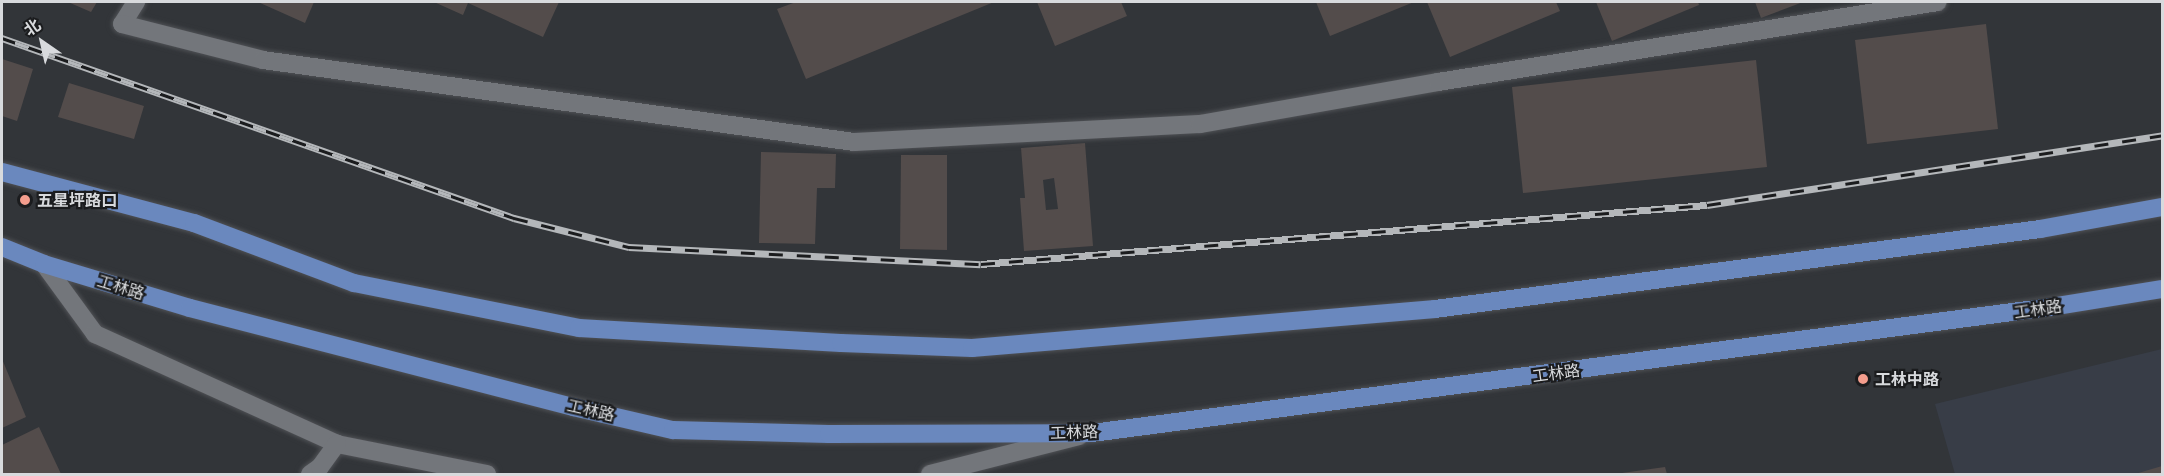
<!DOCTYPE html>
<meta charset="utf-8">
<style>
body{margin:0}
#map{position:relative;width:2164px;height:476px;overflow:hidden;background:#323539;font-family:Inter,"Noto Sans SC",sans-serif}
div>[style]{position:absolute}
.built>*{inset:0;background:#383d47}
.building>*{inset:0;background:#534c4b}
.roads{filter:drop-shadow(0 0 2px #4f5155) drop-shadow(0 0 2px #4f5155)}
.minor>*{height:18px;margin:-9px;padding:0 9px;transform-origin:9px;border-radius:9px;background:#73767b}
.tertiary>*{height:18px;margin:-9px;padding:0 9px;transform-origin:9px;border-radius:9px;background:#73767b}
.trunk>*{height:18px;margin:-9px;padding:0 9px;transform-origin:9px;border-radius:9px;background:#6a88be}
.rail>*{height:7px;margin-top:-3.5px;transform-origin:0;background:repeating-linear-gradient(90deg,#1b1c1e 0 14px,#b4b7ba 0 28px);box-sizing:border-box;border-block:2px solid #b4b7ba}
.dots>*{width:16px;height:16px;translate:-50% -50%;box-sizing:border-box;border:3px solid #1b1c1e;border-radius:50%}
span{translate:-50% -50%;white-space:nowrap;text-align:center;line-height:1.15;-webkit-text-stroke:4.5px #1b1c1e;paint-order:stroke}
.poi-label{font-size:16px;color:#d8dadd;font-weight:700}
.left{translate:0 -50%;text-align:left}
.street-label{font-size:16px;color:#d8dadd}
.frame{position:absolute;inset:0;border:3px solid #d8dadd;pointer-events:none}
.north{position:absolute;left:12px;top:12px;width:60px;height:60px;-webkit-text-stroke:4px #1b1c1e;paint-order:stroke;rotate:326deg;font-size:16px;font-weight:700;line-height:24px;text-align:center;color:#d8dadd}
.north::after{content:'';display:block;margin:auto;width:21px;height:27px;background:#d8dadd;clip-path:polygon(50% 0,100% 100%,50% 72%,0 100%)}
</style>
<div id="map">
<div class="built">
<div style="clip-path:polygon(2162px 349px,2162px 474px,1955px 474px,1935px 404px)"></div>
</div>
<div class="building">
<div style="clip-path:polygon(68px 2px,97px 2px,91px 12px)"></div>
<div style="clip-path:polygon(258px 2px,314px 2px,305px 23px)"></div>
<div style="clip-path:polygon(434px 2px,559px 2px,543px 37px,468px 3px,463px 15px)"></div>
<div style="clip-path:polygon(796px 2px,994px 2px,806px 79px,777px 9px)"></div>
<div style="clip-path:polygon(1037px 2px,1121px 2px,1127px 16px,1055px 46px)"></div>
<div style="clip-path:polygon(1316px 2px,1414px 2px,1330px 36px)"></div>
<div style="clip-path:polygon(1427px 2px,1556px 2px,1560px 11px,1450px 57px)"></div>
<div style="clip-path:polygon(1596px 2px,1698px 2px,1699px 5px,1612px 41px)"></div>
<div style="clip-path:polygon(1755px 2px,1803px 2px,1761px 18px)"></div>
<div style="clip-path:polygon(1986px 24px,1998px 129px,1867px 144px,1855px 40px)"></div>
<div style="clip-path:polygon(2px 59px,33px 69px,17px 121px,2px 116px)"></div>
<div style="clip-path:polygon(1756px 60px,1767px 167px,1523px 193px,1512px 87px)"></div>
<div style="clip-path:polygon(69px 83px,144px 106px,134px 139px,58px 117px)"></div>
<div style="clip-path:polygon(evenodd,1085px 143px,1093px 246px,1024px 251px,1020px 198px,1025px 198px,1021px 148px,1085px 143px,1054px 178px,1058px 209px,1046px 210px,1043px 180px,1054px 178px)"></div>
<div style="clip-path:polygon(761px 152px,836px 154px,835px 188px,817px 188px,815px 244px,759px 243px)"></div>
<div style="clip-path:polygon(901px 155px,947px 155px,947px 250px,900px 249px)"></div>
<div style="clip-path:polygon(2px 359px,26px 417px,2px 428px)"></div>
<div style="clip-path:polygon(39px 427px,61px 474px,2px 474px,2px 445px)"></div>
<div style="clip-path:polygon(2162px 466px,2162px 474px,2135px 474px)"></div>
<div style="clip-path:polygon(1665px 467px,1667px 474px,1622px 474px,1622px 473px)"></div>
</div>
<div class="roads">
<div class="minor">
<div style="left:136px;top:2px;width:26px;rotate:122deg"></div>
<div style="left:122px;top:24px;width:146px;rotate:14.3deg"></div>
<div style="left:263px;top:60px;width:597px;rotate:7.9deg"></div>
<div style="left:854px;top:142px;width:346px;rotate:-3deg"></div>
<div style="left:1200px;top:124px;width:242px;rotate:-10deg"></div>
<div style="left:1438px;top:82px;width:506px;rotate:-9.09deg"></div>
</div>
<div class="tertiary">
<div style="left:44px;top:264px;width:87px;rotate:53.9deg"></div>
<div style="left:95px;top:334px;width:266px;rotate:24.4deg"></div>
<div style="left:337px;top:444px;width:153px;rotate:11.3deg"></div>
<div style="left:310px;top:474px;width:12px;rotate:-35deg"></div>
<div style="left:320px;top:467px;width:29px;rotate:-54deg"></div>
<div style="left:930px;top:474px;width:154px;rotate:-14.3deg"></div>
</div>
<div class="trunk">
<div style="left:2px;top:172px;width:199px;rotate:14.9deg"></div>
<div style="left:194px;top:223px;width:171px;rotate:20.6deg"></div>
<div style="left:354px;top:283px;width:229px;rotate:11.3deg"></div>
<div style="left:579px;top:328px;width:262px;rotate:3.3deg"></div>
<div style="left:841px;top:343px;width:131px;rotate:2.2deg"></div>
<div style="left:972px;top:348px;width:465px;rotate:-4.8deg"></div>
<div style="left:1435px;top:309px;width:610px;rotate:-7.53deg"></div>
<div style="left:2040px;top:229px;width:124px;rotate:-10.2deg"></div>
<div style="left:2px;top:247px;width:45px;rotate:22deg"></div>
<div style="left:44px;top:264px;width:152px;rotate:16.8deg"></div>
<div style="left:190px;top:308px;width:396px;rotate:14.5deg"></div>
<div style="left:573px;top:407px;width:103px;rotate:13deg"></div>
<div style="left:673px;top:430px;width:156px;rotate:1.5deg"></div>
<div style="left:829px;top:434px;width:263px;rotate:-0.2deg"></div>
<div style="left:1092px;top:433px;width:967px;rotate:-7.49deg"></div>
<div style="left:2051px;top:307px;width:112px;rotate:-9.2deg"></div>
</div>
</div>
<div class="rail">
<div style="left:2px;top:38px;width:543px;rotate:19.37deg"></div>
<div style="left:514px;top:218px;width:119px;rotate:14.2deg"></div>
<div style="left:629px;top:247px;width:352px;rotate:2.8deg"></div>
<div style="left:981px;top:264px;width:728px;rotate:-4.65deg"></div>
<div style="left:1707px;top:205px;width:460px;rotate:-8.7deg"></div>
</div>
<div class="dots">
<div style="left:25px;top:200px;background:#f49d8d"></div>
<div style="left:1863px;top:379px;background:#f49d8d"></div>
</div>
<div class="poi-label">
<span class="left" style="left:37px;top:200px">五星坪路口</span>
<span class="left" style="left:1875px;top:379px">工林中路</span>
</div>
<div class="street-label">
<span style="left:121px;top:287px;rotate:17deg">工林路</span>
<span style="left:2038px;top:309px;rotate:-8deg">工林路</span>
<span style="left:1556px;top:373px;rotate:-8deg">工林路</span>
<span style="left:591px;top:410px;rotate:13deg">工林路</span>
<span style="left:1074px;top:432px;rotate:-2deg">工林路</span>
</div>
<div class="frame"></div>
<div class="north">北</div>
</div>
